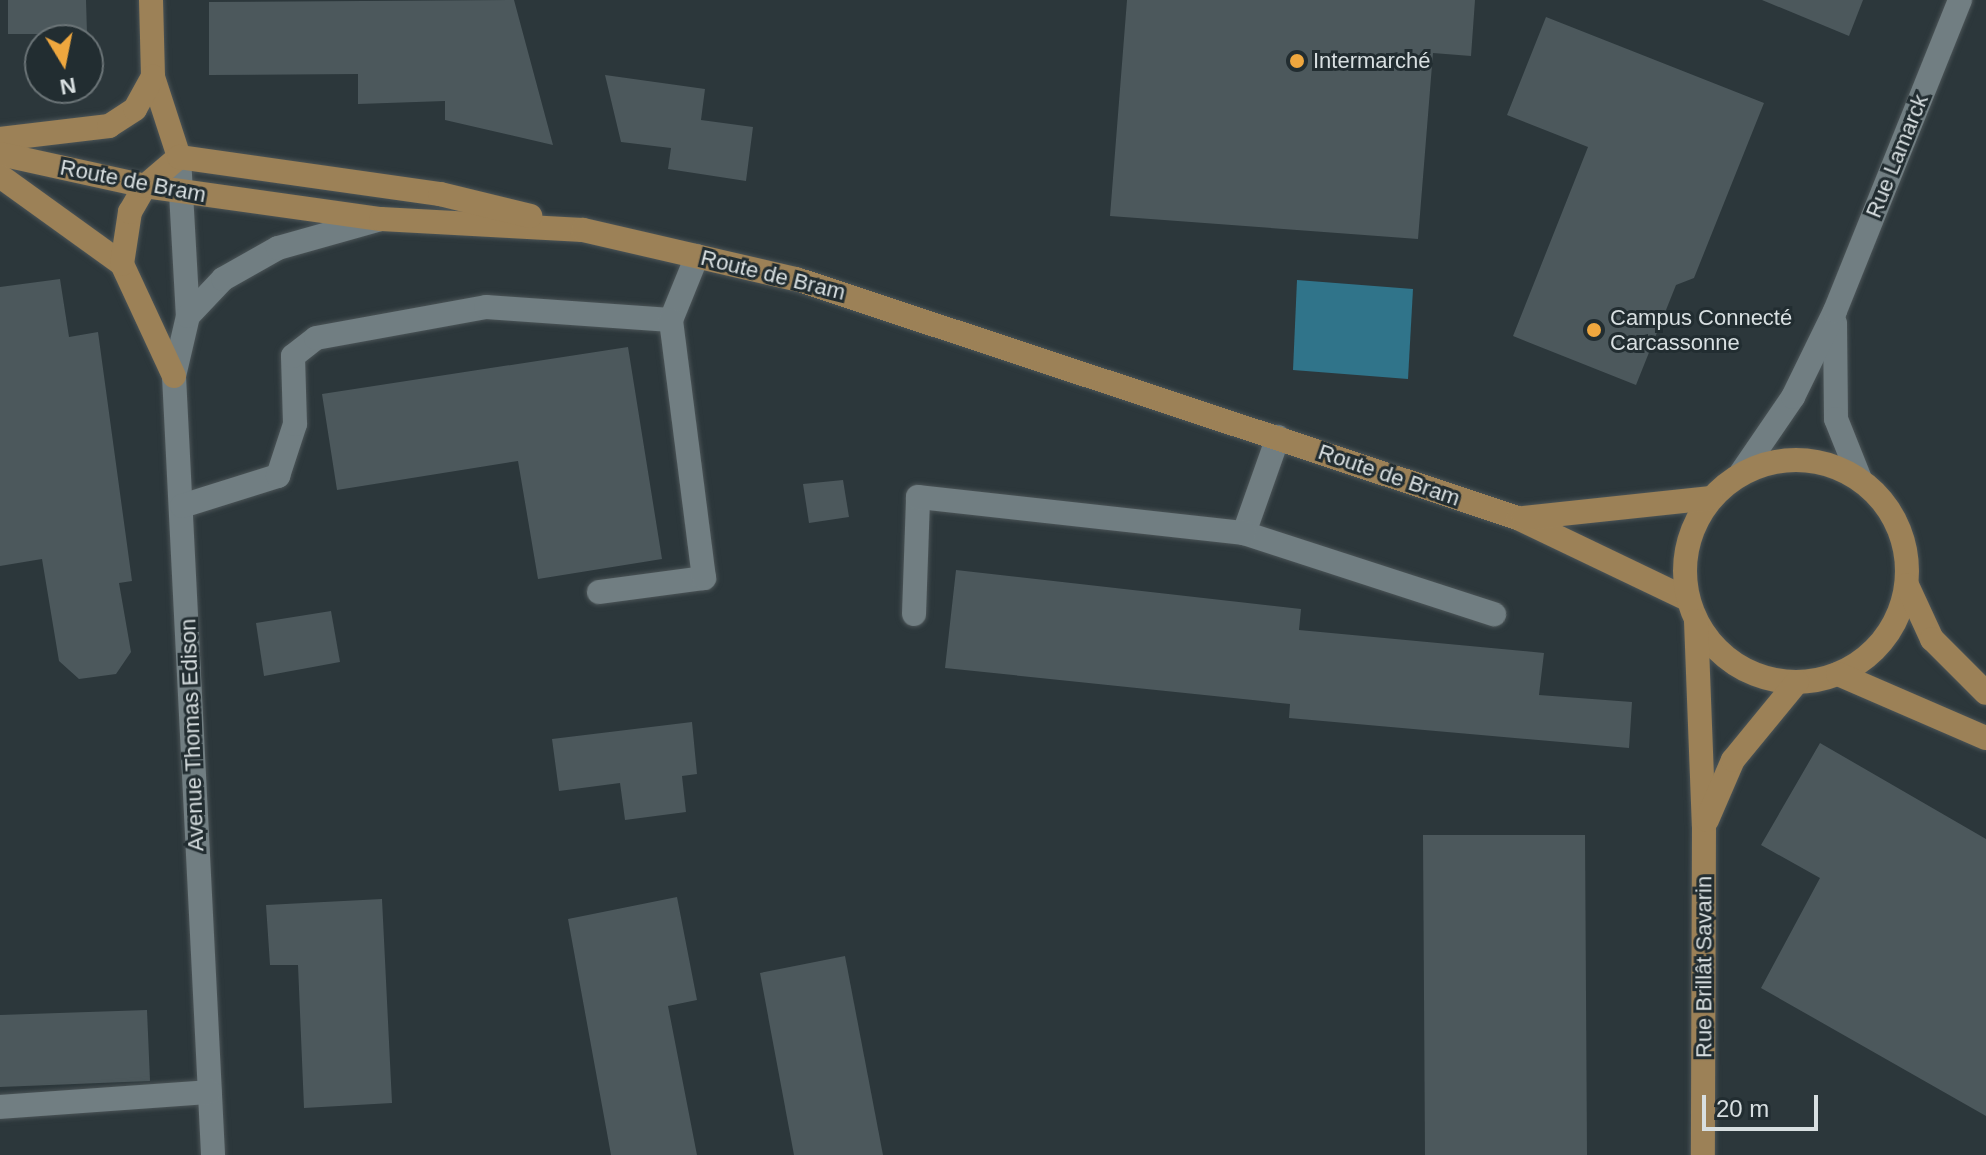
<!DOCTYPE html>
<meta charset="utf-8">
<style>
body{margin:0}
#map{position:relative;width:1986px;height:1155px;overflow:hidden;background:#2c373b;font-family:Arial,sans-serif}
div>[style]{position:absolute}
.water>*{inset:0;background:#30748a}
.building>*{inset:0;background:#4c585c}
.roads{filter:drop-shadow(0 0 2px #4b5457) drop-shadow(0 0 2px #4b5457)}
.minor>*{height:24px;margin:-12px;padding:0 12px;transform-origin:12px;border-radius:12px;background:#717e82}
.major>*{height:24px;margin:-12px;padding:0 12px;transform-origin:12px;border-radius:12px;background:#9c8157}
.major>.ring{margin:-12px;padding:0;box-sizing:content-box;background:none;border:24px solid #9c8157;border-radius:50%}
.dots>*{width:22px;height:22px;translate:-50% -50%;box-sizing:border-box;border:4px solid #222d31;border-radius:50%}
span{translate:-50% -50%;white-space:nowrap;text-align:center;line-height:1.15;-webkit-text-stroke:6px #222d31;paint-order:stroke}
.poi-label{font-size:22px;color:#d8dfe1}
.left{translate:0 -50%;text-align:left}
.street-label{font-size:22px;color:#d8dfe1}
.north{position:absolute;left:24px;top:24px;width:80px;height:80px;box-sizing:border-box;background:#222d31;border:2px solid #6b7477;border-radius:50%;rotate:170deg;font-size:22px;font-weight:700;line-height:32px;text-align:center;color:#d8dfe1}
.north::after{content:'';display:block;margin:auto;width:28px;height:36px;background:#efa73e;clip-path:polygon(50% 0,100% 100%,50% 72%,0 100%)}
.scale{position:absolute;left:1702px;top:1095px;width:116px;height:36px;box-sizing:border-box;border:4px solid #d8dfe1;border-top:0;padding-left:10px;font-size:24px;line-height:28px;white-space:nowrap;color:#d8dfe1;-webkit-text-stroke:6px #222d31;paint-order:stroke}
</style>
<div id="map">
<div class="water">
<div style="clip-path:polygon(1297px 280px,1413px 289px,1408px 379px,1293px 370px)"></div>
</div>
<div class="building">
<div style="clip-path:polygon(8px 0,86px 0,87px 34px,8px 34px)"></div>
<div style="clip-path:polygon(514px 0,553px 145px,445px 120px,445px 101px,358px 104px,358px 74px,209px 75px,209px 2px)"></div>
<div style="clip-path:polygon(1127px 0,1475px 0,1471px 56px,1433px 53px,1418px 239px,1110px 216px)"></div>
<div style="clip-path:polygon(1762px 0,1863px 0,1849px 36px)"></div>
<div style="clip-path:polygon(1546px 17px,1764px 103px,1694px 278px,1676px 285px,1636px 385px,1513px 336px,1588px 147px,1507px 115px)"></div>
<div style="clip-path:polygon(605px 75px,705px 89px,701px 120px,753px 127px,746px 181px,668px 169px,671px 148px,621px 142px)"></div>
<div style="clip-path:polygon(60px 279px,69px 337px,98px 332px,132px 581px,119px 583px,131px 652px,116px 674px,79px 679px,59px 661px,42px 559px,0 566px,0 287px)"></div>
<div style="clip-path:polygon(628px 347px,662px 559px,538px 579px,518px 461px,337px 490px,322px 394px)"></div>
<div style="clip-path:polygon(843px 480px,849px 517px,809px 523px,803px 484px)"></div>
<div style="clip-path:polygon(956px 570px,1301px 609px,1299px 630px,1544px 653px,1539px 695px,1632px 702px,1629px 748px,1289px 718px,1290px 704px,945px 668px)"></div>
<div style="clip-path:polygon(331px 611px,340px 662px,264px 676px,256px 623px)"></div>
<div style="clip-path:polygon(692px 722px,697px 774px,682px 776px,686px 812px,625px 820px,620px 783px,559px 791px,552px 739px)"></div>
<div style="clip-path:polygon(1820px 743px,1986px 839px,1986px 1116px,1761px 988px,1820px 878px,1761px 845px)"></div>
<div style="clip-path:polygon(1423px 835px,1585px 835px,1587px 1155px,1425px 1155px)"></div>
<div style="clip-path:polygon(677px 897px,697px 1000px,668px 1006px,697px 1155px,611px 1155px,568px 919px)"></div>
<div style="clip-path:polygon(382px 899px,392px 1103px,304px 1108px,298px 965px,270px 965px,266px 905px)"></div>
<div style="clip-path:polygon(845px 956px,883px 1155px,794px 1155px,760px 973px)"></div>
<div style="clip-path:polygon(147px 1010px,150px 1081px,0 1087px,0 1015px)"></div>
</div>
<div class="roads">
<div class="minor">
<div style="left:179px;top:157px;width:159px;rotate:86.8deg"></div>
<div style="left:188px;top:316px;width:62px;rotate:103.1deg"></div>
<div style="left:174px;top:376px;width:780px;rotate:87.13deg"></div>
<div style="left:188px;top:316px;width:51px;rotate:-46.6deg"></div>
<div style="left:223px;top:279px;width:63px;rotate:-29.4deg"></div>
<div style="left:278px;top:248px;width:107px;rotate:-15.7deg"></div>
<div style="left:1835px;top:323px;width:96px;rotate:89.4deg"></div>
<div style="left:1836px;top:419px;width:65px;rotate:68.2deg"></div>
<div style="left:1278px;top:437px;width:102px;rotate:109.5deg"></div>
<div style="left:1244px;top:533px;width:263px;rotate:18deg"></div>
<div style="left:1741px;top:473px;width:92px;rotate:-55.6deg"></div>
<div style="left:1793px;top:397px;width:96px;rotate:-64deg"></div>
<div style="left:1835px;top:311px;width:335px;rotate:-68.1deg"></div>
<div style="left:182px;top:506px;width:101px;rotate:-17.4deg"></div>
<div style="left:278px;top:476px;width:55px;rotate:-71.9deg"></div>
<div style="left:295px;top:424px;width:68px;rotate:-91.7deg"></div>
<div style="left:293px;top:356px;width:29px;rotate:-38deg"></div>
<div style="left:316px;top:338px;width:173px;rotate:-10.3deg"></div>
<div style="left:486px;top:307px;width:185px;rotate:4deg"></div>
<div style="left:671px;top:320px;width:69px;rotate:-67.9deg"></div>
<div style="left:599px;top:592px;width:106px;rotate:-7.6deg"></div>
<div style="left:704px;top:578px;width:260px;rotate:-97.3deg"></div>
<div style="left:914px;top:614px;width:117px;rotate:-88deg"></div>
<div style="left:918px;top:497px;width:328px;rotate:6.3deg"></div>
<div style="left:0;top:1107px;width:210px;rotate:-4.1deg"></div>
</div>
<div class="major">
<div style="left:151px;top:0;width:77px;rotate:88.5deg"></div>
<div style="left:153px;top:77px;width:84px;rotate:72deg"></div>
<div style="left:0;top:139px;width:110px;rotate:-6.8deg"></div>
<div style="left:109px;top:126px;width:31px;rotate:-33deg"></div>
<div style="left:135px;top:109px;width:37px;rotate:-61deg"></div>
<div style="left:0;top:154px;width:148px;rotate:12.4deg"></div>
<div style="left:145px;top:186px;width:238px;rotate:8deg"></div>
<div style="left:381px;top:219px;width:202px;rotate:3.1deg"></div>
<div style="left:583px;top:230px;width:219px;rotate:13deg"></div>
<div style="left:796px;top:279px;width:761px;rotate:18.32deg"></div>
<div style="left:1518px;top:518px;width:187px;rotate:25.6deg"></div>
<div style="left:0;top:176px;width:150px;rotate:35.8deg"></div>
<div style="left:174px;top:376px;width:123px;rotate:-114.9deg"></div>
<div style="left:122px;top:264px;width:53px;rotate:-81.3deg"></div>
<div style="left:130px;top:212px;width:30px;rotate:-60deg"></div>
<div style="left:145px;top:186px;width:45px;rotate:-40.5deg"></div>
<div style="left:179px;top:157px;width:264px;rotate:8.1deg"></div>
<div style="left:440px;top:194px;width:93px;rotate:13.7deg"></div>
<div class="ring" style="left:1685px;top:460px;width:198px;height:198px"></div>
<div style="left:1524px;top:518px;width:188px;rotate:-6.1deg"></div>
<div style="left:1907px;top:585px;width:60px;rotate:65.2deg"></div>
<div style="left:1932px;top:639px;width:76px;rotate:45deg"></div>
<div style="left:1696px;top:621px;width:205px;rotate:87.8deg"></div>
<div style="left:1704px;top:826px;width:329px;rotate:90.2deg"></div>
<div style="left:1838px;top:674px;width:161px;rotate:23.4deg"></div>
<div style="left:1707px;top:820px;width:65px;rotate:-66.6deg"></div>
<div style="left:1733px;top:760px;width:101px;rotate:-50.6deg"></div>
</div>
</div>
<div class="dots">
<div style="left:1297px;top:61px;background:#efa73e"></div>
<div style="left:1594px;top:330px;background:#efa73e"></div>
</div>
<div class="poi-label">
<span class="left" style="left:1313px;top:61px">Intermarché</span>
<span class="left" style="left:1610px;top:330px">Campus Connecté<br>Carcassonne</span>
</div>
<div class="street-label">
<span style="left:1897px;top:156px;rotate:-68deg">Rue Lamarck</span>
<span style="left:133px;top:181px;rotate:11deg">Route de Bram</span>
<span style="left:773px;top:275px;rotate:14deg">Route de Bram</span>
<span style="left:1389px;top:475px;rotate:19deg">Route de Bram</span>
<span style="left:192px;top:735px;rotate:-92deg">Avenue Thomas Edison</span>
<span style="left:1704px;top:967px;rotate:-90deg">Rue Brillât Savarin</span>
</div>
<div class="north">N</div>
<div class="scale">20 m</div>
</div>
